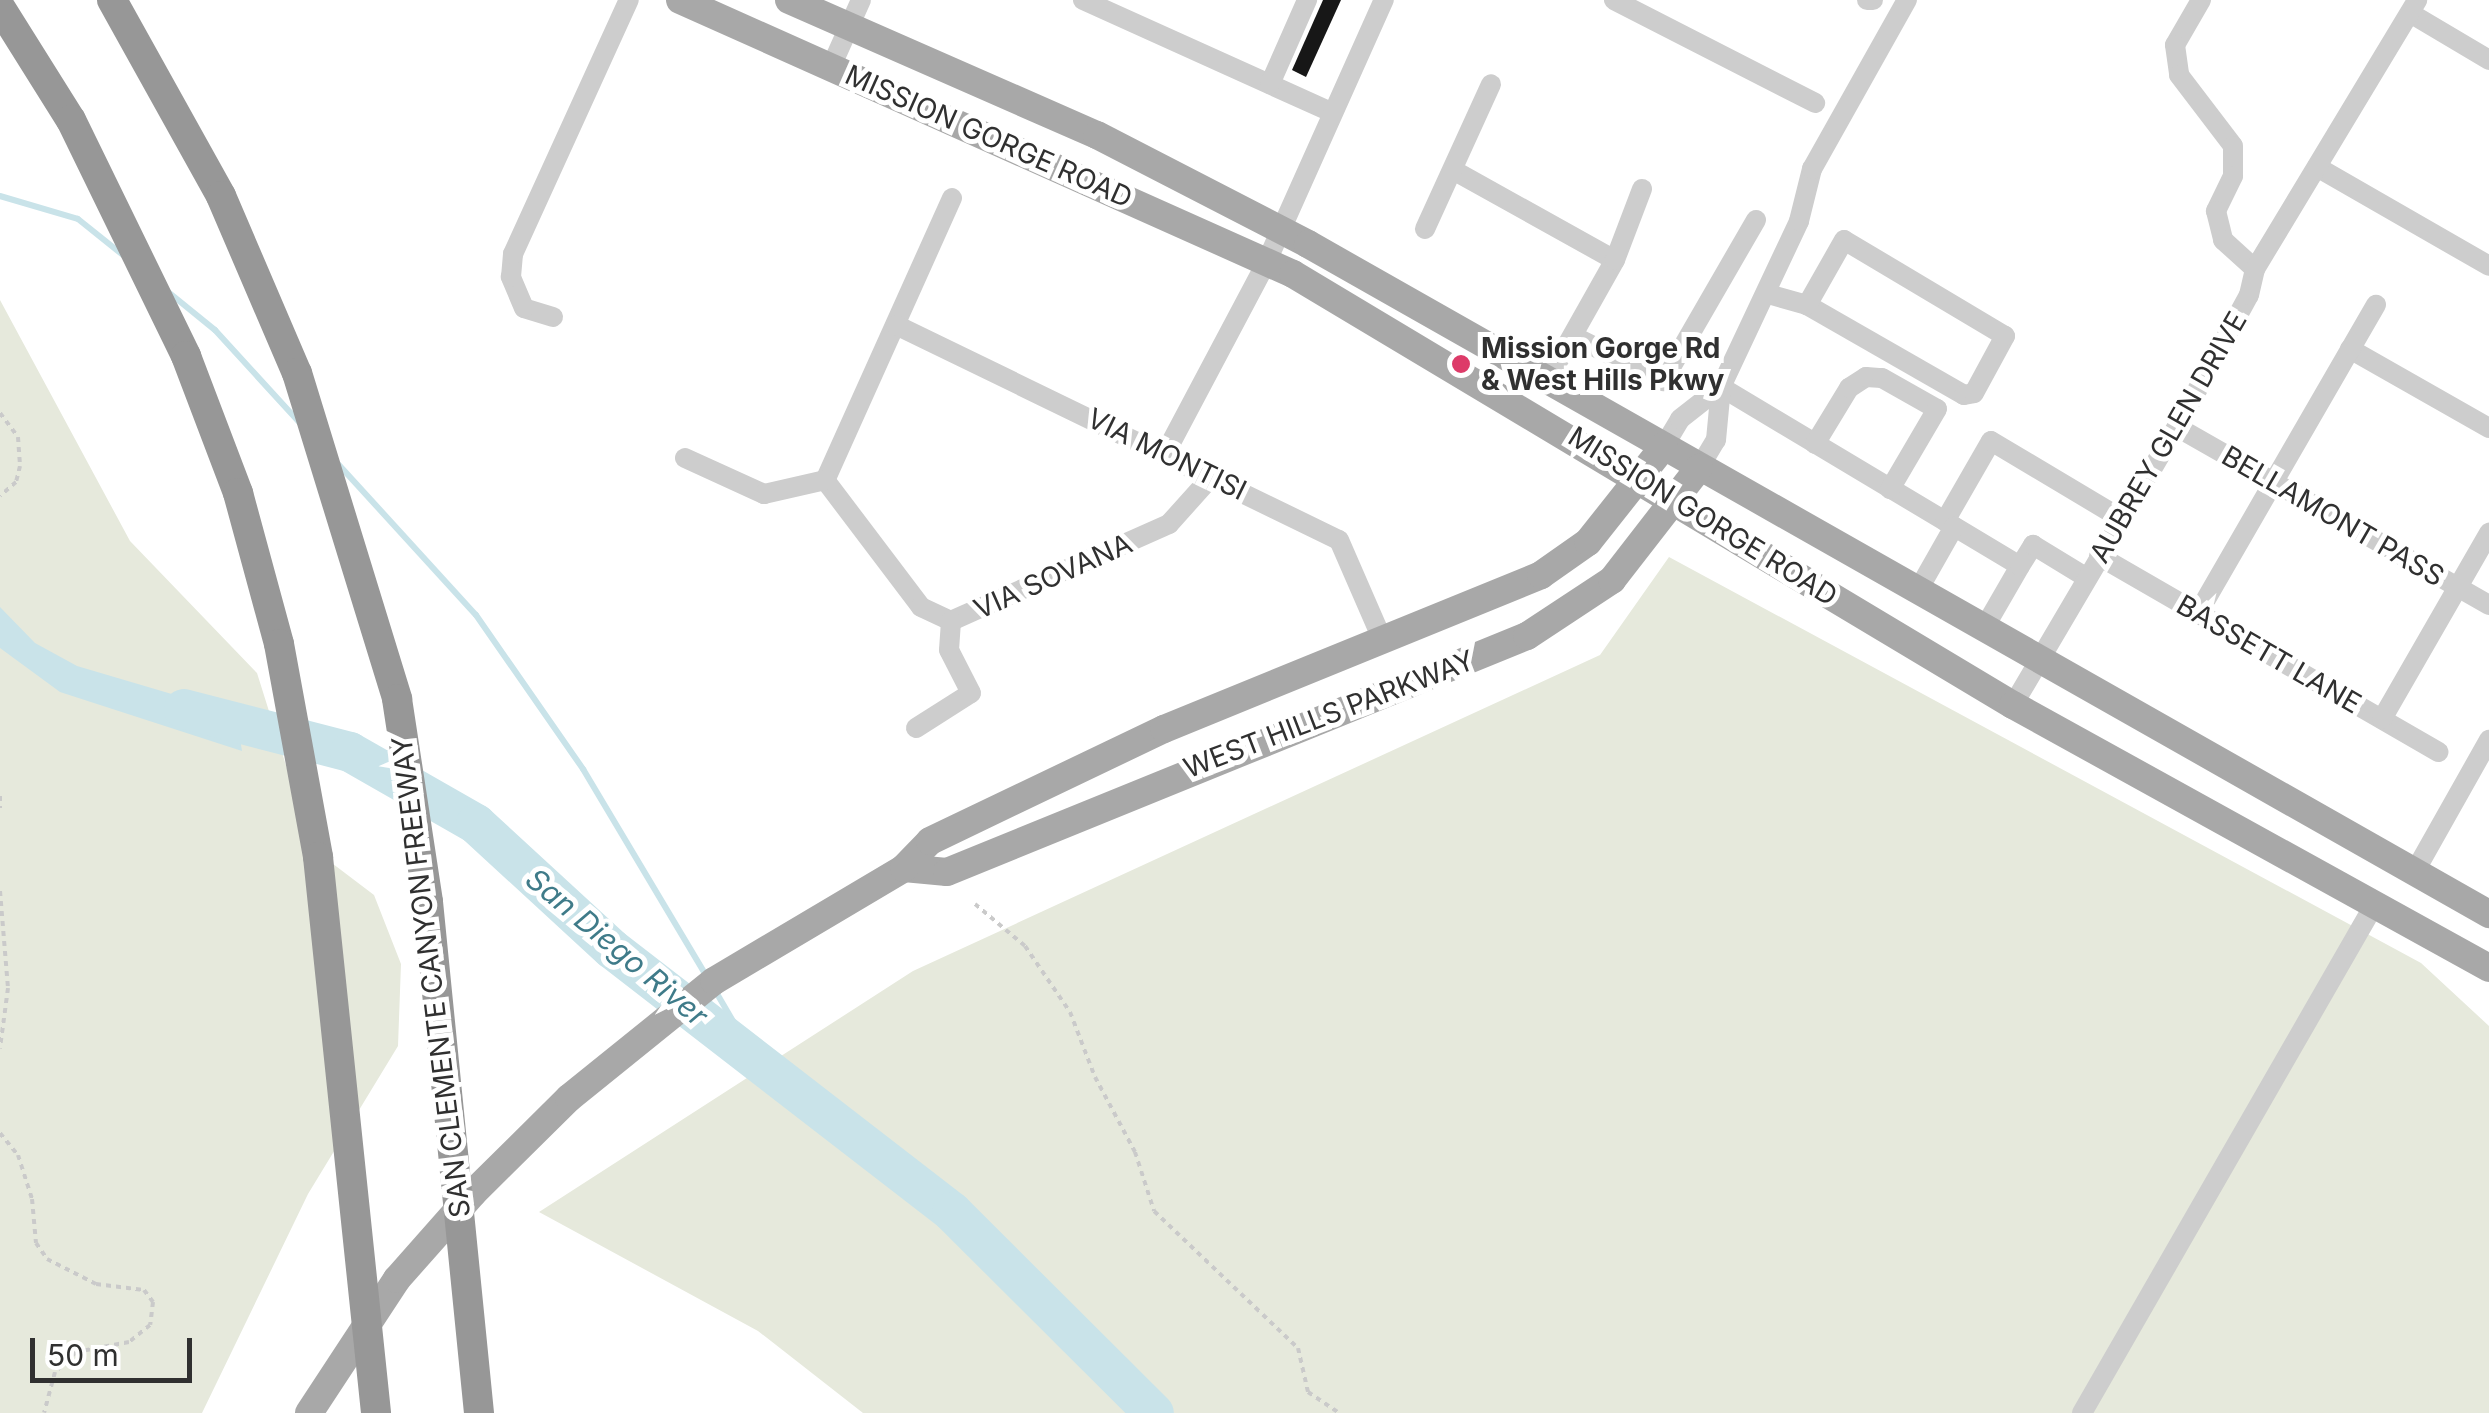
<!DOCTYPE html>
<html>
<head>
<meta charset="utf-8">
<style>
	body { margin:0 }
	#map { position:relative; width:2489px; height:1413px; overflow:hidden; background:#fff; font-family:Inter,sans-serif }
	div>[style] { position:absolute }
	.green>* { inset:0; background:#e6e9dc }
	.water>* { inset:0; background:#c9e3e9 }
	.stream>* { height:6px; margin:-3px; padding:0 3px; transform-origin:3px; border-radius:3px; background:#c9e3e9 }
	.river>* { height:40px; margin:-20px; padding:0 20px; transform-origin:20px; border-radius:20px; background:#c9e3e9 }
	.building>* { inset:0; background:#171717 }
	.path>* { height:4px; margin-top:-2px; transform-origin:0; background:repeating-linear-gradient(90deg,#cacaca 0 5px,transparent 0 10px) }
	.minor>* { height:20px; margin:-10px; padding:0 10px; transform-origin:10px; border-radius:10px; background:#cdcdcd }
	.major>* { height:28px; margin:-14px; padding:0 14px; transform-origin:14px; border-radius:14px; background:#a8a8a8 }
	.highway-bridge>* { height:30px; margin:-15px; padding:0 15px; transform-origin:15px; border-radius:15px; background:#979797 }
	.dots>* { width:28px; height:28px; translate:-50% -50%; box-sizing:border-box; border:5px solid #fff; border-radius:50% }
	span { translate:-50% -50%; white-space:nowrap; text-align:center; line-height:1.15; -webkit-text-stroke:10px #fff; paint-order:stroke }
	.street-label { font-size:28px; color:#303030 }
	.poi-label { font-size:28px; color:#303030; font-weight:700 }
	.left { translate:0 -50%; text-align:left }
	.water-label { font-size:30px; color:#3f7b89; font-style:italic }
	.scale { position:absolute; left:30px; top:1338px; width:162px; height:45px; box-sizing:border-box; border:5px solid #303030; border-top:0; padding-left:12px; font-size:30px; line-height:35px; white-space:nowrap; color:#303030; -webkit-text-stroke:8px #fff; paint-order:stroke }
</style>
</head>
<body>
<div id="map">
	<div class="green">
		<i style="clip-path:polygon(0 300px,130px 541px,257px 673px,312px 848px,374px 895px,401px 964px,398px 1046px,308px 1194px,202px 1413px,0 1413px)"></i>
		<i style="clip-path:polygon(1669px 557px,2421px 963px,2489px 1026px,2489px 1413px,863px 1413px,758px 1331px,539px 1212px,913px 971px,1600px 655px)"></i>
	</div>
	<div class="water">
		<i style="clip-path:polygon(0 607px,35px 643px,77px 666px,236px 713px,242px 751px,60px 692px,0 648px)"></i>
	</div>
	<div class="stream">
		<i style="left:0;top:196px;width:81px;rotate:16.4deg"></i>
		<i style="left:78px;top:219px;width:58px;rotate:38.7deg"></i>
		<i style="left:167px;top:291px;width:62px;rotate:39.1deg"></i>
		<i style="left:215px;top:330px;width:126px;rotate:47.6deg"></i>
		<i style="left:339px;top:465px;width:203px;rotate:47.6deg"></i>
		<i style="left:476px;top:615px;width:188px;rotate:55.2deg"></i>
		<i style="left:583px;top:769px;width:242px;rotate:59.2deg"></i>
		<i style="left:716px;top:992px;width:69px;rotate:59.7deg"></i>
	</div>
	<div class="river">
		<i style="left:184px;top:709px;width:171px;rotate:14.5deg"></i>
		<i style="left:350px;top:752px;width:145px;rotate:29.7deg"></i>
		<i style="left:476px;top:824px;width:185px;rotate:42.6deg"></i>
		<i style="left:612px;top:949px;width:430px;rotate:37.7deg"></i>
		<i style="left:952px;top:1212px;width:285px;rotate:44.9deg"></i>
	</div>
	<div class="building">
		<i style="clip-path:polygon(1323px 0,1341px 0,1306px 77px,1292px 70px)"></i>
	</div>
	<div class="path">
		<i style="left:0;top:413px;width:30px;rotate:53deg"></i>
		<i style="left:18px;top:437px;width:29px;rotate:86deg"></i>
		<i style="left:20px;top:466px;width:16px;rotate:104deg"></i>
		<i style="left:16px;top:482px;width:21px;rotate:139deg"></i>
		<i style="left:0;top:796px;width:12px;rotate:90deg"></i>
		<i style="left:0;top:891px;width:97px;rotate:85.3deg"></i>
		<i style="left:8px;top:988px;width:61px;rotate:97.6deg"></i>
		<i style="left:975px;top:904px;width:65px;rotate:40deg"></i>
		<i style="left:1025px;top:946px;width:80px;rotate:55.7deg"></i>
		<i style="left:1070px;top:1012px;width:70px;rotate:69deg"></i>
		<i style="left:1095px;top:1077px;width:85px;rotate:61.9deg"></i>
		<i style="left:1135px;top:1152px;width:62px;rotate:72.1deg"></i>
		<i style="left:1154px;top:1211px;width:199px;rotate:43.6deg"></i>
		<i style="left:1298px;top:1348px;width:45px;rotate:77.2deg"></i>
		<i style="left:1308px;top:1392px;width:37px;rotate:34deg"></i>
		<i style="left:0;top:1133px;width:28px;rotate:51deg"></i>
		<i style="left:18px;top:1155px;width:46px;rotate:72.3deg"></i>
		<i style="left:32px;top:1199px;width:44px;rotate:84.8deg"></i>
		<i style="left:36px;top:1243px;width:19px;rotate:55deg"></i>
		<i style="left:47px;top:1259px;width:55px;rotate:27deg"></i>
		<i style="left:96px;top:1284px;width:48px;rotate:7.1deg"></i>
		<i style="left:144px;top:1290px;width:15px;rotate:53deg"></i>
		<i style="left:153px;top:1302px;width:23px;rotate:97deg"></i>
		<i style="left:150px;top:1325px;width:27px;rotate:141deg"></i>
		<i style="left:129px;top:1342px;width:54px;rotate:169.3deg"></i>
		<i style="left:76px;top:1352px;width:29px;rotate:136deg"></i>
		<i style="left:55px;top:1372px;width:42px;rotate:105deg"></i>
	</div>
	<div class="minor">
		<i style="left:1083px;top:0;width:274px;rotate:24.3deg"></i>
		<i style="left:1614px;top:0;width:226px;rotate:27.1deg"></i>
		<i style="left:1867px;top:0;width:6px"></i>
		<i style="left:2201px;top:0;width:52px;rotate:120deg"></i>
		<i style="left:2175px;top:45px;width:30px;rotate:82deg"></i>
		<i style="left:2179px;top:75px;width:89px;rotate:52.7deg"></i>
		<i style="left:2233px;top:146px;width:30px;rotate:90deg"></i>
		<i style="left:2233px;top:176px;width:39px;rotate:116deg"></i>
		<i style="left:2216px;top:211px;width:30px;rotate:76deg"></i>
		<i style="left:2223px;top:240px;width:43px;rotate:42.2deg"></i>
		<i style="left:2410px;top:13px;width:92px;rotate:30.7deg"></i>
		<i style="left:831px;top:67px;width:73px;rotate:-65.9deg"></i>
		<i style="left:1270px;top:84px;width:92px;rotate:-66.2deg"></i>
		<i style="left:2317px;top:167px;width:198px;rotate:29.9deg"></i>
		<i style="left:1453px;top:170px;width:185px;rotate:29.1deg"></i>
		<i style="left:952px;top:198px;width:309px;rotate:114.2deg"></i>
		<i style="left:825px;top:480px;width:159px;rotate:52.9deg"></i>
		<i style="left:921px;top:607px;width:33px;rotate:25deg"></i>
		<i style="left:951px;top:621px;width:239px;rotate:-24deg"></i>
		<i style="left:1169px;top:524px;width:66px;rotate:-48.1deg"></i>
		<i style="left:1425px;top:229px;width:159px;rotate:-65.5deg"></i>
		<i style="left:1768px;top:294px;width:41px;rotate:15.8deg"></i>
		<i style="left:1807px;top:305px;width:181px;rotate:29.8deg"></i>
		<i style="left:1964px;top:395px;width:10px;rotate:-11deg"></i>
		<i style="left:1974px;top:393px;width:65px;rotate:-61.5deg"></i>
		<i style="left:2005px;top:336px;width:187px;rotate:-149.2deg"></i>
		<i style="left:1844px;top:240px;width:75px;rotate:119.6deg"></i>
		<i style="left:553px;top:317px;width:30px;rotate:-163deg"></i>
		<i style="left:524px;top:308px;width:34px;rotate:-113deg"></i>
		<i style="left:511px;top:277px;width:23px;rotate:-85deg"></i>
		<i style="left:513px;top:254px;width:279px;rotate:-65.5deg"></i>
		<i style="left:896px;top:325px;width:492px;rotate:25.9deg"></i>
		<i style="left:1339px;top:540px;width:108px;rotate:66.5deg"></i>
		<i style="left:1573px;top:336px;width:101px;rotate:26.6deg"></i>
		<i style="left:1663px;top:381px;width:186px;rotate:-60deg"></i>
		<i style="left:2350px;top:349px;width:160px;rotate:29.6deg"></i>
		<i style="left:1549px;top:377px;width:134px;rotate:-60.6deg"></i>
		<i style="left:1615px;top:260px;width:76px;rotate:-69.2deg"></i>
		<i style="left:1721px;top:387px;width:348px;rotate:30.9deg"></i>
		<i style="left:2020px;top:566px;width:74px;rotate:120deg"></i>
		<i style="left:2177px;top:427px;width:359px;rotate:29.7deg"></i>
		<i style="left:1815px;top:444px;width:66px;rotate:-58.7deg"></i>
		<i style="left:1849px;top:388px;width:20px;rotate:-33deg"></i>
		<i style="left:1866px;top:377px;width:16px;rotate:4deg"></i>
		<i style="left:1882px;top:378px;width:63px;rotate:29.4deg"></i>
		<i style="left:1937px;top:409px;width:93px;rotate:120.4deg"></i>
		<i style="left:1664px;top:446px;width:31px;rotate:-59deg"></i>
		<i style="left:1680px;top:419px;width:52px;rotate:-38deg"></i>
		<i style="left:1166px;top:452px;width:216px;rotate:-62.1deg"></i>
		<i style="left:1267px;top:261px;width:286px;rotate:-65.9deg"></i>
		<i style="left:685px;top:458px;width:87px;rotate:24.5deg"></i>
		<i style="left:764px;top:494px;width:63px;rotate:-12.9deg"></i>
		<i style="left:1699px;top:468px;width:33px;rotate:-59deg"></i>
		<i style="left:1716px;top:440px;width:53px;rotate:-84.6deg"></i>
		<i style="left:1721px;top:387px;width:183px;rotate:-64.8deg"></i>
		<i style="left:1799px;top:221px;width:54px;rotate:-76deg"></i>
		<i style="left:1812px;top:169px;width:194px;rotate:-60.7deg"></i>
		<i style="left:1945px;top:521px;width:92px;rotate:-60.1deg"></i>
		<i style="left:1991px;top:441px;width:150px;rotate:30.8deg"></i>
		<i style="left:2099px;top:556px;width:392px;rotate:30deg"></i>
		<i style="left:2020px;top:566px;width:25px;rotate:-58deg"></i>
		<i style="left:2033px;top:545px;width:63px;rotate:31.4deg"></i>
		<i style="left:1917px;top:592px;width:75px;rotate:-60.4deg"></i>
		<i style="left:2198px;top:613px;width:356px;rotate:-60deg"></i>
		<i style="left:2013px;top:705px;width:323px;rotate:-59.5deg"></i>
		<i style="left:2177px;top:427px;width:150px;rotate:-61.4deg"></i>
		<i style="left:2249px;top:295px;width:27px;rotate:-77deg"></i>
		<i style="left:2255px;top:269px;width:314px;rotate:-58.9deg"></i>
		<i style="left:2382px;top:719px;width:215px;rotate:-60.1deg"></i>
		<i style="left:916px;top:728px;width:65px;rotate:-32.5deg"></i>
		<i style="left:971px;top:693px;width:48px;rotate:-117.1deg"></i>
		<i style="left:949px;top:650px;width:29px;rotate:-86deg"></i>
		<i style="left:2414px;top:873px;width:153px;rotate:-60.6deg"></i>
		<i style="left:2082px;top:1413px;width:584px;rotate:-60.1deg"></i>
	</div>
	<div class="major">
		<i style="left:680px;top:0;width:671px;rotate:24.08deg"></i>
		<i style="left:1293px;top:274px;width:839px;rotate:30.91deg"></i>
		<i style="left:2013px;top:705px;width:544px;rotate:28.92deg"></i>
		<i style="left:789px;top:0;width:336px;rotate:23.7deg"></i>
		<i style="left:1097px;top:135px;width:237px;rotate:27.3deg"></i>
		<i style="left:1308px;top:244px;width:1358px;rotate:29.57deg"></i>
		<i style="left:904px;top:868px;width:43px;rotate:5.3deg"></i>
		<i style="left:947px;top:872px;width:626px;rotate:-22.14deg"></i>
		<i style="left:1527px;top:636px;width:102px;rotate:-33.4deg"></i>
		<i style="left:1612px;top:580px;width:142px;rotate:-52.2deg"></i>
		<i style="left:309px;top:1413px;width:160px;rotate:-56.7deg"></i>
		<i style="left:397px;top:1279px;width:115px;rotate:-48.5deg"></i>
		<i style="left:473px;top:1193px;width:135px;rotate:-44.7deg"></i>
		<i style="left:569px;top:1098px;width:186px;rotate:-38.9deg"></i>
		<i style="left:714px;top:981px;width:221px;rotate:-30.7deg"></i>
		<i style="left:904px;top:868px;width:37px;rotate:-46deg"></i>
		<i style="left:930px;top:841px;width:259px;rotate:-25.6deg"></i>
		<i style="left:1164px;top:729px;width:407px;rotate:-22.2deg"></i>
		<i style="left:1541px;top:575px;width:57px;rotate:-35.1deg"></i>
		<i style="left:1588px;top:542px;width:122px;rotate:-51.6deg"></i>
	</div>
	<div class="highway-bridge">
		<i style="left:112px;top:0;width:224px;rotate:60.9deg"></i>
		<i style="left:221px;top:196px;width:193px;rotate:66.8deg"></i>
		<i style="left:297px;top:373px;width:341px;rotate:72.9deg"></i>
		<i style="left:397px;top:699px;width:205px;rotate:81.3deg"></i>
		<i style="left:428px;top:902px;width:514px;rotate:84.3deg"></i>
		<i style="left:0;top:7px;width:133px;rotate:57.9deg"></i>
		<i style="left:71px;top:120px;width:263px;rotate:64deg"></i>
		<i style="left:186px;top:356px;width:147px;rotate:69.2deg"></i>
		<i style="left:238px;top:493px;width:156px;rotate:74.8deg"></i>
		<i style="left:279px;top:644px;width:217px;rotate:79.6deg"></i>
		<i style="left:318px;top:857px;width:559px;rotate:84.04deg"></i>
	</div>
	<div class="dots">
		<i style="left:1461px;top:364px;background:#dd3b69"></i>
	</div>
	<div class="street-label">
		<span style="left:989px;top:136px;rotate:24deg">MISSION GORGE ROAD</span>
		<span style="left:2168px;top:437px;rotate:-60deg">AUBREY GLEN DRIVE</span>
		<span style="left:1167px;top:454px;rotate:26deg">VIA MONTISI</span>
		<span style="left:1703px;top:516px;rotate:32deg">MISSION GORGE ROAD</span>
		<span style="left:2333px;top:516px;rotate:30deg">BELLAMONT PASS</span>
		<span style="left:1053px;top:576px;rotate:-24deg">VIA SOVANA</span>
		<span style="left:2269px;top:654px;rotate:30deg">BASSETT LANE</span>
		<span style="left:1329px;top:714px;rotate:-21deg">WEST HILLS PARKWAY</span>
		<span style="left:431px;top:977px;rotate:-97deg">SAN CLEMENTE CANYON FREEWAY</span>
	</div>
	<div class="poi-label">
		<span class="left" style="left:1481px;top:364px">Mission Gorge Rd<br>&amp; West Hills Pkwy</span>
	</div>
	<div class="water-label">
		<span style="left:617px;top:947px;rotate:40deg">San Diego River</span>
	</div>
	<div class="scale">50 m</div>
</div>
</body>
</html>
